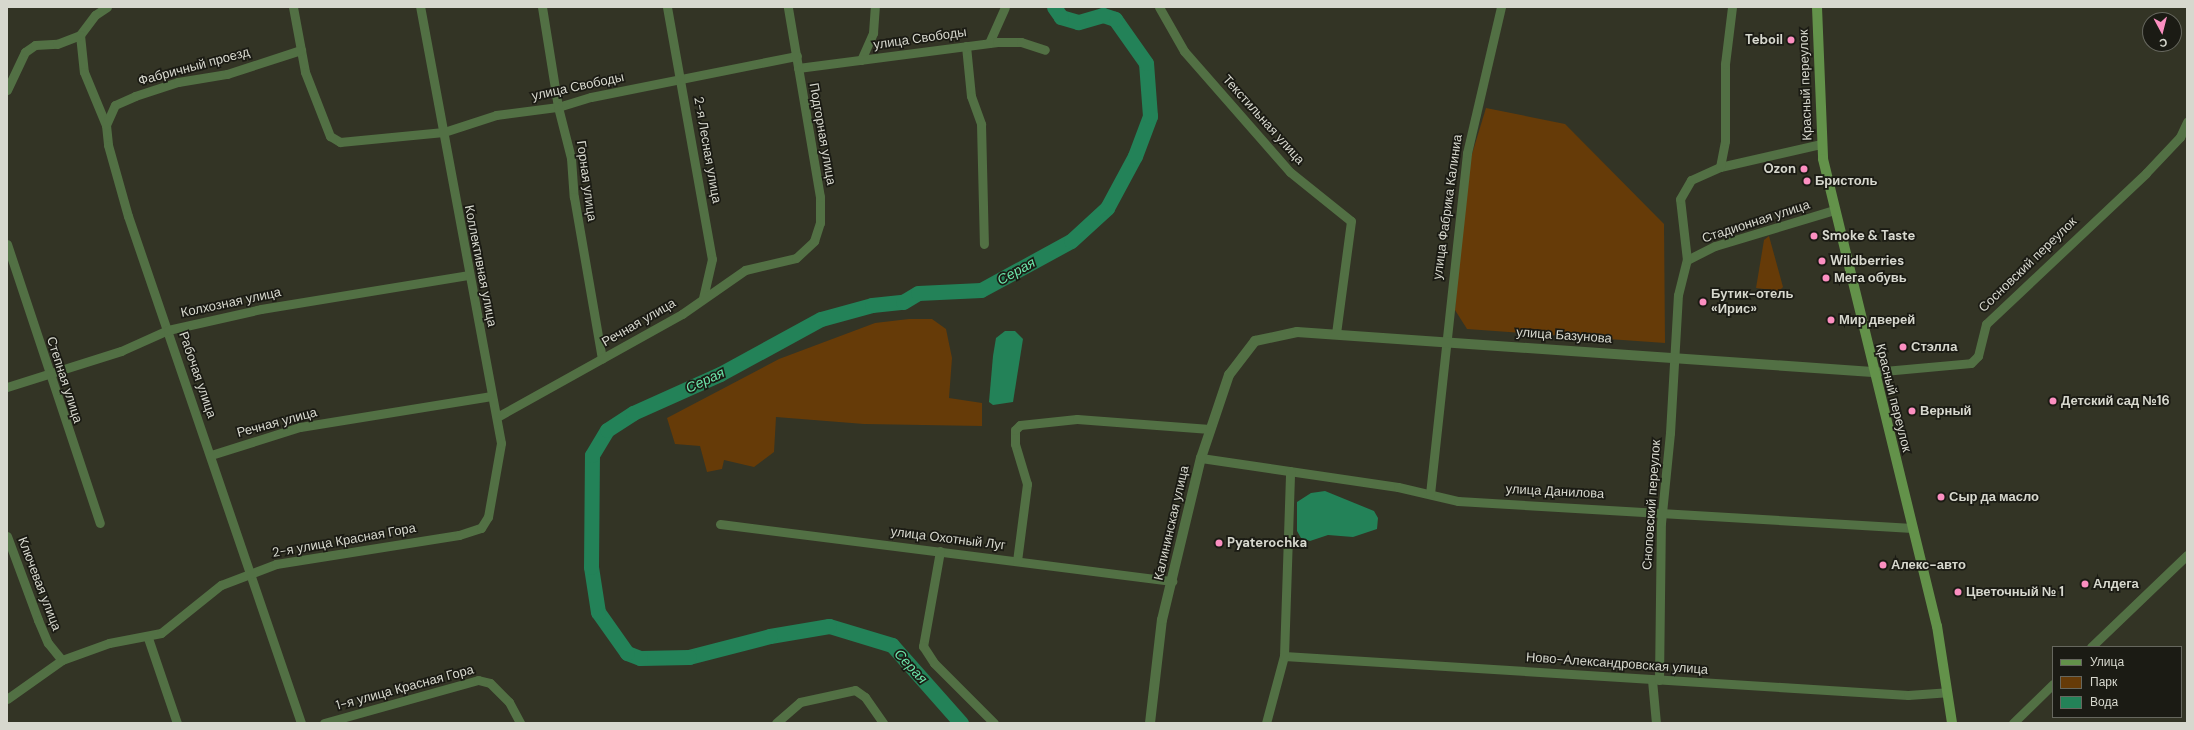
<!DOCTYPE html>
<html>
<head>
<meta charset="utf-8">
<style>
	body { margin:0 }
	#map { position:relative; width:2194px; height:730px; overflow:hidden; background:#333425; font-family:"DM Sans",sans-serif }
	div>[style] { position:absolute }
	.green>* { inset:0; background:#663b08 }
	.water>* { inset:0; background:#238258 }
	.river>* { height:15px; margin:-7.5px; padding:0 7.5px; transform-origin:7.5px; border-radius:7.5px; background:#238258 }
	.minor>* { height:9px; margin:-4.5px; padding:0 4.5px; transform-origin:4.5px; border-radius:4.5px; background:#527044 }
	.tertiary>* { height:10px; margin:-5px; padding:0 5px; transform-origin:5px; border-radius:5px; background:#527044 }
	.secondary>* { height:10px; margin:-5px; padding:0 5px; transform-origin:5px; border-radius:5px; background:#63924a }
	.dots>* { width:11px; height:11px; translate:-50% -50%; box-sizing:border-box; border:2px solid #1b1b14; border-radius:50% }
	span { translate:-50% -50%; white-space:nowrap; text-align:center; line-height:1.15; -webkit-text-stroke:3.5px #1b1b14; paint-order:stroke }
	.street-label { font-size:13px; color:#d7d8ce }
	.poi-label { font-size:13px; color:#d7d8ce; font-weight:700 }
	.right { translate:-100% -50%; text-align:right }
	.left { translate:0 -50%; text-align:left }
	.water-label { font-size:14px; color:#6ce5aa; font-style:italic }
	.frame { position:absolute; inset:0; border:8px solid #d7d8ce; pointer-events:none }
	.legend { position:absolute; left:2052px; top:646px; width:130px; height:72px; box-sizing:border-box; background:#1b1b14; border:1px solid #66675e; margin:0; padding:5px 7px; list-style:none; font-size:12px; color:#d7d8ce }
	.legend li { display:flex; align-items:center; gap:8px; height:20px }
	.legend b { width:20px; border:1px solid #66675e }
	.north { position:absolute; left:2142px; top:12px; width:40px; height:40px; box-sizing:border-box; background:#1b1b14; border:1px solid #66675e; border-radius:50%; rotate:173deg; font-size:11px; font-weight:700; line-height:16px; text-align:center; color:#d7d8ce }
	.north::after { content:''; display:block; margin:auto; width:14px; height:18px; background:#fc8fc1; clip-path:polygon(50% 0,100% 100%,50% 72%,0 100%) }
</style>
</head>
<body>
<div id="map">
	<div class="green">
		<i style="clip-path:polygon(1486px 108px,1565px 124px,1664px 224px,1665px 343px,1467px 329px,1455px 310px,1461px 224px,1468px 167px)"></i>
		<i style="clip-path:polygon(1769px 236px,1783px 287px,1779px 291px,1756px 288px,1764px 240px)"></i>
		<i style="clip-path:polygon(909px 319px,932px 319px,946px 329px,952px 358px,949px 398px,982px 403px,982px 426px,864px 424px,776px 417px,774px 452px,754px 467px,724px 460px,722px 469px,707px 472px,700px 446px,675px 444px,667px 418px,779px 359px,875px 323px)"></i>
	</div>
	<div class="water">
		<i style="clip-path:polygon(1005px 331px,1015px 331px,1023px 339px,1013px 402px,993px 405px,989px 402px,993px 356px,996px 338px)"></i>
		<i style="clip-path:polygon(1325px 491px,1374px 511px,1378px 518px,1377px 529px,1353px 537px,1328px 535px,1310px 541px,1301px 538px,1297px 531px,1297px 502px,1311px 493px)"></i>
	</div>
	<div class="river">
		<i style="left:961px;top:723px;width:104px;rotate:-131.5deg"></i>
		<i style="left:892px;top:645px;width:66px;rotate:-163.2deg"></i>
		<i style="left:829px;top:626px;width:60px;rotate:170.4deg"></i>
		<i style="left:770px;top:636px;width:84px;rotate:165.5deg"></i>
		<i style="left:689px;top:657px;width:49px;rotate:178.8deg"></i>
		<i style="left:640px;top:658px;width:14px;rotate:-159deg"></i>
		<i style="left:627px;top:653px;width:50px;rotate:-125.3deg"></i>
		<i style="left:598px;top:612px;width:46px;rotate:-98.8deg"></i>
		<i style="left:591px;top:567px;width:112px;rotate:-89.5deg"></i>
		<i style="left:592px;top:455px;width:29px;rotate:-59deg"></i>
		<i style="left:607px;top:430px;width:31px;rotate:-33deg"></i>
		<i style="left:633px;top:413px;width:95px;rotate:-24.1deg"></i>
		<i style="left:720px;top:374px;width:115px;rotate:-28.6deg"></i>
		<i style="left:821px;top:319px;width:53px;rotate:-15.4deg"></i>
		<i style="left:872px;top:305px;width:31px;rotate:-6deg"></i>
		<i style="left:903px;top:302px;width:17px;rotate:-31deg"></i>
		<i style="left:918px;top:293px;width:63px;rotate:-2.7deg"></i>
		<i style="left:981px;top:290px;width:102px;rotate:-28.6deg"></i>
		<i style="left:1071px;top:241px;width:49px;rotate:-42.5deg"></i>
		<i style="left:1107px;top:208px;width:59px;rotate:-61.7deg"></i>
		<i style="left:1135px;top:156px;width:43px;rotate:-69.4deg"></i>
		<i style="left:1150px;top:116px;width:53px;rotate:-94.3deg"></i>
		<i style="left:1146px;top:63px;width:54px;rotate:-125.2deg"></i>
		<i style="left:1115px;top:19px;width:13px;rotate:-162deg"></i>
		<i style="left:1103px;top:15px;width:26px;rotate:164deg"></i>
		<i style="left:1078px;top:22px;width:18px;rotate:-164deg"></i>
		<i style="left:1061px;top:17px;width:12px;rotate:-125deg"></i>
	</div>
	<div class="minor">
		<i style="left:107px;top:7px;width:14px;rotate:146deg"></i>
		<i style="left:95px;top:15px;width:25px;rotate:127deg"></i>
		<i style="left:80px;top:35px;width:37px;rotate:84deg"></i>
		<i style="left:84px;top:72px;width:57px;rotate:67.5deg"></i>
		<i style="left:106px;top:125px;width:20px;rotate:84deg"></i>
		<i style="left:108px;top:145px;width:74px;rotate:74.3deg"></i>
		<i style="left:128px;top:216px;width:536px;rotate:71.16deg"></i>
		<i style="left:293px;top:7px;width:66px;rotate:79.5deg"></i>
		<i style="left:305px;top:72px;width:69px;rotate:68.7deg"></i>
		<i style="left:330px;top:136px;width:12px;rotate:31deg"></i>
		<i style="left:340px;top:142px;width:104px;rotate:-5.5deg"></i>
		<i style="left:444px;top:132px;width:55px;rotate:-18.1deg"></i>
		<i style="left:496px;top:115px;width:63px;rotate:-7.4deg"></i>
		<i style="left:558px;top:107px;width:34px;rotate:-17deg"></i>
		<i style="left:591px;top:97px;width:210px;rotate:-11.3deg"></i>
		<i style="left:542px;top:7px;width:101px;rotate:80.9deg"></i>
		<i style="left:558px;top:107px;width:53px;rotate:75.7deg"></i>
		<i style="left:571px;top:158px;width:39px;rotate:86deg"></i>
		<i style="left:574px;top:197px;width:164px;rotate:80.2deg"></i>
		<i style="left:667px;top:7px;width:256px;rotate:79.9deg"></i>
		<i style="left:712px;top:259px;width:40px;rotate:103deg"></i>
		<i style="left:1159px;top:7px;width:51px;rotate:60.4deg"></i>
		<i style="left:1184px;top:51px;width:161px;rotate:48.8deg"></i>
		<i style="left:1290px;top:172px;width:78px;rotate:38.8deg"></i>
		<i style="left:1351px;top:221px;width:114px;rotate:97.6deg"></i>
		<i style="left:989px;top:43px;width:39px;rotate:-66deg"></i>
		<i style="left:966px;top:46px;width:50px;rotate:84.3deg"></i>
		<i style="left:971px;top:96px;width:30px;rotate:70deg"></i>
		<i style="left:981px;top:124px;width:120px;rotate:88.6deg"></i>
		<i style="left:861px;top:60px;width:30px;rotate:-66deg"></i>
		<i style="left:873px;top:33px;width:26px;rotate:-86deg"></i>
		<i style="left:798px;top:68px;width:201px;rotate:-7.4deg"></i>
		<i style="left:997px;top:42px;width:24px"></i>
		<i style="left:1021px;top:42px;width:25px;rotate:18deg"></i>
		<i style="left:7px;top:90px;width:42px;rotate:-64.7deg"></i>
		<i style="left:25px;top:52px;width:12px;rotate:-35deg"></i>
		<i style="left:35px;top:45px;width:22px;rotate:-3deg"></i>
		<i style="left:57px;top:44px;width:25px;rotate:-21deg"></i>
		<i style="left:106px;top:125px;width:22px;rotate:-66deg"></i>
		<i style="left:115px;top:105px;width:22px;rotate:-24deg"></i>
		<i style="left:135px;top:96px;width:45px;rotate:-18deg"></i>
		<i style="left:178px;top:82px;width:50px;rotate:-9.3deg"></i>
		<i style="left:227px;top:74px;width:78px;rotate:-18deg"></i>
		<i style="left:1720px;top:167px;width:104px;rotate:-12.8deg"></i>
		<i style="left:7px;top:244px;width:294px;rotate:71.6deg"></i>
		<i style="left:1687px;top:260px;width:31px;rotate:-27deg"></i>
		<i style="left:1715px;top:246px;width:124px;rotate:-16.8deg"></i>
		<i style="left:1873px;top:372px;width:98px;rotate:-5.2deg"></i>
		<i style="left:1971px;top:363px;width:10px;rotate:-45deg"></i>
		<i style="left:1978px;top:356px;width:33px;rotate:-76deg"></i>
		<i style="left:1986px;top:324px;width:220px;rotate:-43.3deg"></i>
		<i style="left:2146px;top:173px;width:50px;rotate:-46.6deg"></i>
		<i style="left:2180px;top:137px;width:17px;rotate:-65deg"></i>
		<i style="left:7px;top:387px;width:120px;rotate:-17.5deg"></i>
		<i style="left:121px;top:351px;width:51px;rotate:-24.1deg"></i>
		<i style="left:168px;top:330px;width:95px;rotate:-12.7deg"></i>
		<i style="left:261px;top:309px;width:211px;rotate:-9.3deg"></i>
		<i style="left:497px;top:417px;width:212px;rotate:-29.1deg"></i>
		<i style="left:682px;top:314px;width:77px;rotate:-34.9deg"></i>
		<i style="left:745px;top:270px;width:52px;rotate:-13.2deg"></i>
		<i style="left:796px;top:258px;width:25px;rotate:-43deg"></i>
		<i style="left:814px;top:241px;width:19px;rotate:-72deg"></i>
		<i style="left:820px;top:223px;width:26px;rotate:-90deg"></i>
		<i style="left:820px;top:197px;width:193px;rotate:-99.6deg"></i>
		<i style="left:211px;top:455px;width:93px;rotate:-17.5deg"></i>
		<i style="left:300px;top:427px;width:194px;rotate:-9.2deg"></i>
		<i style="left:1201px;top:458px;width:199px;rotate:8.4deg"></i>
		<i style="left:1398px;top:487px;width:62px;rotate:13.1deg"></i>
		<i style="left:1458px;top:501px;width:455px;rotate:3.4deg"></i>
		<i style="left:1430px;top:494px;width:343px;rotate:-83.8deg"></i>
		<i style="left:1467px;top:153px;width:150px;rotate:-76.9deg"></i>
		<i style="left:720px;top:524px;width:456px;rotate:7.2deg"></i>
		<i style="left:7px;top:536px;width:90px;rotate:69.7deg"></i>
		<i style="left:38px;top:620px;width:25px;rotate:67deg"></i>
		<i style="left:48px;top:643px;width:22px;rotate:51deg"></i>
		<i style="left:940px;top:551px;width:97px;rotate:100.1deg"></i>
		<i style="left:923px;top:646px;width:20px;rotate:57deg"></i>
		<i style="left:934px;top:663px;width:85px;rotate:45deg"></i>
		<i style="left:1017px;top:561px;width:78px;rotate:-82.6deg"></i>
		<i style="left:1027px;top:484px;width:42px;rotate:-106.7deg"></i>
		<i style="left:1015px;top:444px;width:14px;rotate:-90deg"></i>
		<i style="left:1015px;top:430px;width:7px;rotate:-45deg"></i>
		<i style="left:1020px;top:425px;width:57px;rotate:-6deg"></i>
		<i style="left:1077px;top:419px;width:133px;rotate:4.3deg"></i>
		<i style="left:148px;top:638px;width:90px;rotate:71.2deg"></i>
		<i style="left:2091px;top:647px;width:133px;rotate:-43.8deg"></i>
		<i style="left:1284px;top:656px;width:625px;rotate:3.58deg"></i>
		<i style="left:1908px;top:695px;width:39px;rotate:-4deg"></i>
		<i style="left:1652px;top:680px;width:43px;rotate:84.7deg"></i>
		<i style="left:1659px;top:680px;width:157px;rotate:-89.3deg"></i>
		<i style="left:1661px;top:523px;width:90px;rotate:-84.3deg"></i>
		<i style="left:1670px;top:433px;width:138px;rotate:-86.7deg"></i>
		<i style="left:1678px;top:295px;width:36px;rotate:-76deg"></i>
		<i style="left:1687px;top:260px;width:61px;rotate:-96.5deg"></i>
		<i style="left:1680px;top:199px;width:22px;rotate:-60deg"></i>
		<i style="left:1691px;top:180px;width:32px;rotate:-24deg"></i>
		<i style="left:1720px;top:167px;width:26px;rotate:-79deg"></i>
		<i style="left:1725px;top:141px;width:77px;rotate:-90deg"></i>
		<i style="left:1725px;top:64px;width:57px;rotate:-83deg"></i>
		<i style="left:7px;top:699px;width:67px;rotate:-35.3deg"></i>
		<i style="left:62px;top:660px;width:50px;rotate:-19.9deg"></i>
		<i style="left:109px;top:643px;width:53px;rotate:-10.9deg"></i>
		<i style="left:161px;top:633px;width:77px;rotate:-38.7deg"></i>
		<i style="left:221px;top:585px;width:59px;rotate:-20.9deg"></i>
		<i style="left:276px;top:564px;width:185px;rotate:-9deg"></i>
		<i style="left:459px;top:535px;width:23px;rotate:-18deg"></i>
		<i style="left:481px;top:528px;width:13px;rotate:-58deg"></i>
		<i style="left:488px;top:517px;width:75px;rotate:-80deg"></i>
		<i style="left:501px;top:443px;width:443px;rotate:-100.5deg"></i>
		<i style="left:324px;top:723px;width:160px;rotate:-15.6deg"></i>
		<i style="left:478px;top:680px;width:12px;rotate:14deg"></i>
		<i style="left:490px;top:683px;width:27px;rotate:45deg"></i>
		<i style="left:509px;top:702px;width:24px;rotate:62deg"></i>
		<i style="left:776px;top:723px;width:32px;rotate:-41deg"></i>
		<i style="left:800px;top:702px;width:56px;rotate:-12.3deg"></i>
		<i style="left:855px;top:690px;width:12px;rotate:35deg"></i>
		<i style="left:865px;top:697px;width:32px;rotate:55deg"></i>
		<i style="left:1266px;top:723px;width:69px;rotate:-75deg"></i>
		<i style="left:1284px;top:656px;width:185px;rotate:-88.1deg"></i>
		<i style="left:2013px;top:723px;width:56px;rotate:-44.3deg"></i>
	</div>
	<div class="tertiary">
		<i style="left:1150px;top:723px;width:104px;rotate:-83.4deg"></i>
		<i style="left:1162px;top:620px;width:167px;rotate:-76.5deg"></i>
		<i style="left:1201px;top:458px;width:88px;rotate:-71.4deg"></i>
		<i style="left:1229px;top:375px;width:43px;rotate:-52.6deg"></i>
		<i style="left:1255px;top:341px;width:43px;rotate:-12.1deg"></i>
		<i style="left:1297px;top:332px;width:577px;rotate:3.97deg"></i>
	</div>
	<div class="secondary">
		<i style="left:1817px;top:7px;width:152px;rotate:87.7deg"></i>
		<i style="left:1823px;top:159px;width:481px;rotate:76.3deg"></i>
		<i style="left:1937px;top:626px;width:98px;rotate:81.2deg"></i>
	</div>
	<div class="dots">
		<i style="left:1791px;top:40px;background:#fc8fc1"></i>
		<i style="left:1804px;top:169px;background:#fc8fc1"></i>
		<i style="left:1807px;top:181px;background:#fc8fc1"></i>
		<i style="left:1814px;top:236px;background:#fc8fc1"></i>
		<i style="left:1822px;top:261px;background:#fc8fc1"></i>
		<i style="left:1826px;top:278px;background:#fc8fc1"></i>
		<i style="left:1703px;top:302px;background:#fc8fc1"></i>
		<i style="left:1831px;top:320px;background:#fc8fc1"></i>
		<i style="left:1903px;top:347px;background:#fc8fc1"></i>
		<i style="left:2053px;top:401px;background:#fc8fc1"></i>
		<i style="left:1912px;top:411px;background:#fc8fc1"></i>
		<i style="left:1941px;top:497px;background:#fc8fc1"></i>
		<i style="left:1219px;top:543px;background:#fc8fc1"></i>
		<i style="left:1883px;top:565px;background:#fc8fc1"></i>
		<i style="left:2085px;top:584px;background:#fc8fc1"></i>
		<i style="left:1958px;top:592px;background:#fc8fc1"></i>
	</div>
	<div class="street-label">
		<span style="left:920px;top:39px;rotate:-8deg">улица Свободы</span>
		<span style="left:194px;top:67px;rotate:-15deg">Фабричный проезд</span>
		<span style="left:1806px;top:85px;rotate:-92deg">Красный переулок</span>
		<span style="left:578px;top:87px;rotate:-12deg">улица Свободы</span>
		<span style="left:1263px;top:120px;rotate:48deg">Текстильная улица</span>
		<span style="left:822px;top:134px;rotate:80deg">Подгорная улица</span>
		<span style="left:707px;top:150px;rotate:80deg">2-я Лесная улица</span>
		<span style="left:586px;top:181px;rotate:82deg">Горная улица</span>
		<span style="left:1448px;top:207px;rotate:-82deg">улица Фабрика Калиниа</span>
		<span style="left:1756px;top:222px;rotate:-18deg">Стадионная улица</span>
		<span style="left:2028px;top:265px;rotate:-44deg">Сосновский переулок</span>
		<span style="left:480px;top:266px;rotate:79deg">Коллективная улица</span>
		<span style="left:231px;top:303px;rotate:-12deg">Колхозная улица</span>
		<span style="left:639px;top:323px;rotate:-30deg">Речная улица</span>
		<span style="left:1564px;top:336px;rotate:4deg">улица Базунова</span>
		<span style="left:197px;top:375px;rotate:71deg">Рабочая улица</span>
		<span style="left:64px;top:380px;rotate:72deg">Степная улица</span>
		<span style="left:1893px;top:398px;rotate:76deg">Красный переулок</span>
		<span style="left:277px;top:423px;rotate:-15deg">Речная улица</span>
		<span style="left:1555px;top:492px;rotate:3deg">улица Данилова</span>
		<span style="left:1652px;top:505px;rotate:-86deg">Сноповский переулок</span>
		<span style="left:1172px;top:523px;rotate:-77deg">Калининская улица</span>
		<span style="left:948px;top:539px;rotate:7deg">улица Охотный Луг</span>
		<span style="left:344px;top:541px;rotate:-10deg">2-я улица Красная Гора</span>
		<span style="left:39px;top:584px;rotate:69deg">Ключевая улица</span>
		<span style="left:1617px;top:664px;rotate:4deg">Ново-Александровская улица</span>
		<span style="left:405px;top:688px;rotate:-15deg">1-я улица Красная Гора</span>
	</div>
	<div class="poi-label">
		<span class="right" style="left:1783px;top:40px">Teboil</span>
		<span class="right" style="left:1796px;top:169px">Ozon</span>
		<span class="left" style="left:1815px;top:181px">Бристоль</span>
		<span class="left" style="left:1822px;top:236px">Smoke &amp; Taste</span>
		<span class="left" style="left:1830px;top:261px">Wildberries</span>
		<span class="left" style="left:1834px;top:278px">Мега обувь</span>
		<span class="left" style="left:1711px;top:302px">Бутик-отель<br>«Ирис»</span>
		<span class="left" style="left:1839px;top:320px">Мир дверей</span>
		<span class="left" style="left:1911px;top:347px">Стэлла</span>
		<span class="left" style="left:2061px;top:401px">Детский сад №16</span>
		<span class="left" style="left:1920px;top:411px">Верный</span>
		<span class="left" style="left:1949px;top:497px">Сыр да масло</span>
		<span class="left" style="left:1227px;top:543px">Pyaterochka</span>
		<span class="left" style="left:1891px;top:565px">Алекс-авто</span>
		<span class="left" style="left:2093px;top:584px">Алдега</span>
		<span class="left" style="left:1966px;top:592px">Цветочный № 1</span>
	</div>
	<div class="water-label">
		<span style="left:1016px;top:271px;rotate:-29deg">Серая</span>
		<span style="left:705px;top:380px;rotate:-25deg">Серая</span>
		<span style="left:911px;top:666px;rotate:47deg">Серая</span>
	</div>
	<div class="frame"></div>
	<ul class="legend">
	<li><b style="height:5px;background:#63924a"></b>Улица</li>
	<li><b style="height:11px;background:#663b08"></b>Парк</li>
	<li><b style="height:11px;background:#238258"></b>Вода</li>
	</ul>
	<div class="north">С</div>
</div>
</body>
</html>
